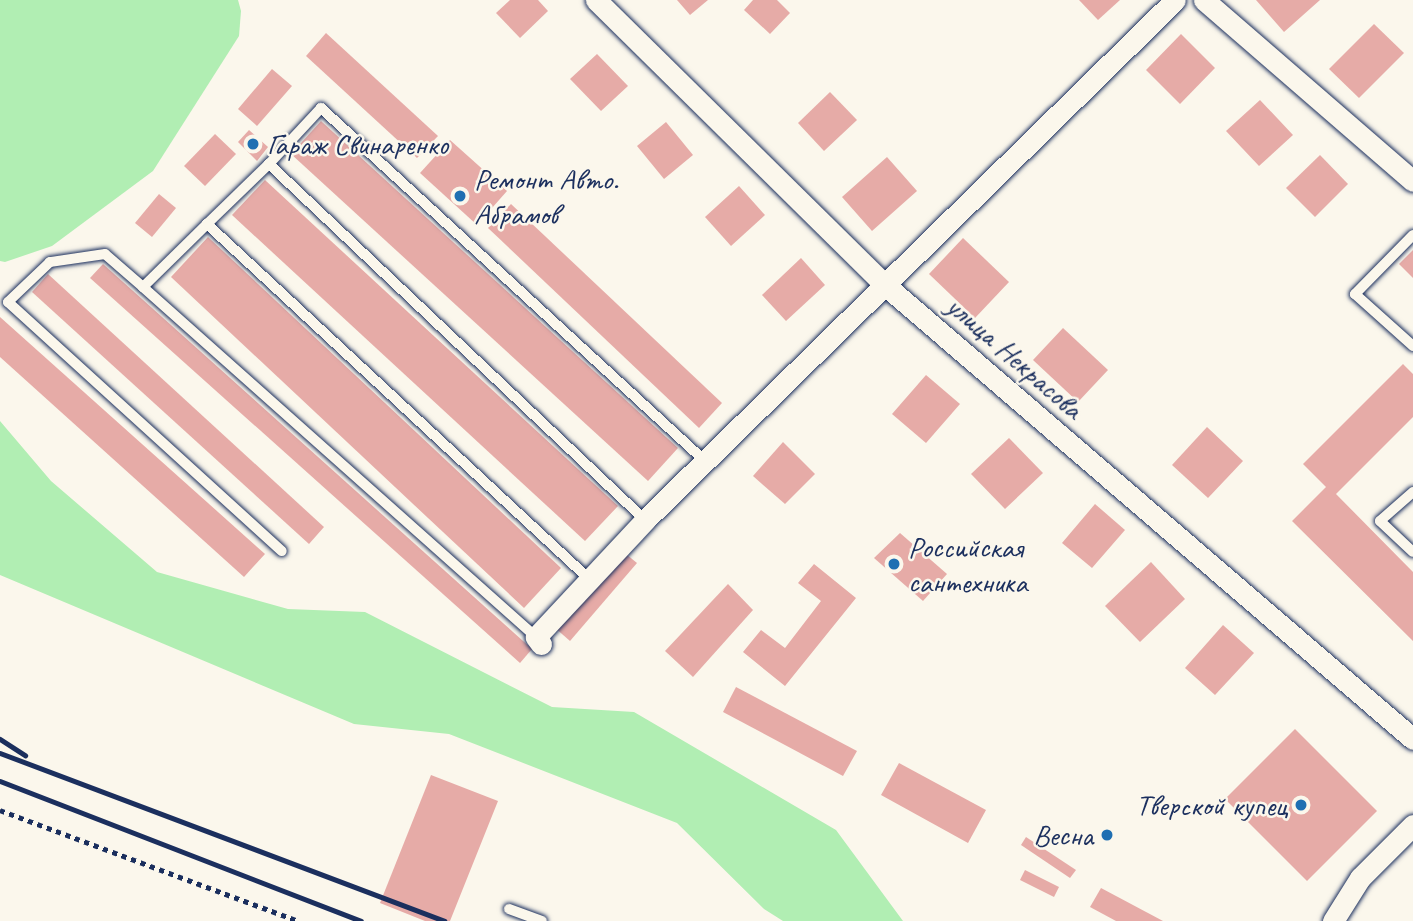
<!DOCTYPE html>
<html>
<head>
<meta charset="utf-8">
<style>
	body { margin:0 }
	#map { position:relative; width:1413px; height:921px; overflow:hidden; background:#fbf7ec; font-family:Caveat,sans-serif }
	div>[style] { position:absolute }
	.green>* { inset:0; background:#b1eeb3 }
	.building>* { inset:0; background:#e6aba7 }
	.path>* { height:4.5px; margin-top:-2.25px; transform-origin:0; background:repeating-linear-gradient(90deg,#1b2f5e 0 5px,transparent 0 10px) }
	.roads { filter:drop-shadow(0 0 2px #1b2f5e) drop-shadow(0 0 2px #1b2f5e) }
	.service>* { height:10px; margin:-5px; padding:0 5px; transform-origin:5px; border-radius:5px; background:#fbf7ec }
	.minor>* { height:21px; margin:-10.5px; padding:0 10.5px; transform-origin:10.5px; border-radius:10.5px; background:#fbf7ec }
	.rail>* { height:5px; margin:-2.5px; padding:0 2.5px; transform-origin:2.5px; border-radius:2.5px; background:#1b2f5e }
	.dots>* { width:19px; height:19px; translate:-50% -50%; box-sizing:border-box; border:4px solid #fbf7ec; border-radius:50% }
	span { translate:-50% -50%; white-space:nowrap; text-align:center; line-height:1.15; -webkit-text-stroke:5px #fbf7ec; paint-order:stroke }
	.poi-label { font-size:30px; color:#1b2f5e }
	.left { translate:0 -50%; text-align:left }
	.right { translate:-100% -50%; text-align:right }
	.street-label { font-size:30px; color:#1b2f5e }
</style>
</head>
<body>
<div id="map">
	<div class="green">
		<i style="clip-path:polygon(0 0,238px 0,241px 11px,239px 36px,153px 171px,52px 246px,5px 262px,0 261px)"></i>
		<i style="clip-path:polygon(0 421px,51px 481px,157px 572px,288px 609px,365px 612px,552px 707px,634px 712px,836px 830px,903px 921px,783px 921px,764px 909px,677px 823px,449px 734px,354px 724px,0 575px)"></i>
	</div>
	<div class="building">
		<i style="clip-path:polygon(510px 0,538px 0,548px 11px,520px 38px,496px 13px)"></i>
		<i style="clip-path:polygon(677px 0,708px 0,690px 15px)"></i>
		<i style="clip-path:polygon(753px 0,777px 0,790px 13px,770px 34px,744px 10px)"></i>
		<i style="clip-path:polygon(1079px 0,1120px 0,1098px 20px)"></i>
		<i style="clip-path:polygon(1256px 0,1320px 0,1284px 32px)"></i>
		<i style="clip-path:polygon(1374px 24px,1404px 53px,1359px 98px,1329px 69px)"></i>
		<i style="clip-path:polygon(326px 33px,438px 136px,417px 158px,306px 56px)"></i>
		<i style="clip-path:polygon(1181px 34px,1215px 68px,1180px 104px,1146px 70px)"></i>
		<i style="clip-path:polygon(597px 54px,628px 86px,601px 111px,570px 79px)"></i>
		<i style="clip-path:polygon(272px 69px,292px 86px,257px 126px,238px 109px)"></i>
		<i style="clip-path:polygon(830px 92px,857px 120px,824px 151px,798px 123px)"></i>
		<i style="clip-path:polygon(1260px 100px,1293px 135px,1259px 166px,1226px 131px)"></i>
		<i style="clip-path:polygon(321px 121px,678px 448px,648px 481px,291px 154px)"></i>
		<i style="clip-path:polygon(666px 122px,693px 155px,664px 179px,637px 146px)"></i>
		<i style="clip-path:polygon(249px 130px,268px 147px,257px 161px,238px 142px)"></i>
		<i style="clip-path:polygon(215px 134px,236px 154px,205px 186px,184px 166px)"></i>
		<i style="clip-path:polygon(450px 140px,507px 191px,477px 225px,420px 173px)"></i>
		<i style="clip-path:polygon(1320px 155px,1348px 184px,1315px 217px,1286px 188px)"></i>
		<i style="clip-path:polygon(887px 157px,917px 191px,872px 231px,842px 197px)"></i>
		<i style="clip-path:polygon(265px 180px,618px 506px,585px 541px,232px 215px)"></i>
		<i style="clip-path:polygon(739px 186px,765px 215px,731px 246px,705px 217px)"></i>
		<i style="clip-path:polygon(159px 194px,176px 208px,152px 237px,135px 223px)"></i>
		<i style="clip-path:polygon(511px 204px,722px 403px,699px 428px,488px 228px)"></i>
		<i style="clip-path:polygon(208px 237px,561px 568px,524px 608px,171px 277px)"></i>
		<i style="clip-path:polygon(963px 238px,1009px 282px,975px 318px,929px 274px)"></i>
		<i style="clip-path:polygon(1413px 250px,1413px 278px,1399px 264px)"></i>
		<i style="clip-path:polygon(801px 258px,825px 285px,786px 321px,762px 295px)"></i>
		<i style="clip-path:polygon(103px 264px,532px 649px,520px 663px,90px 278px)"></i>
		<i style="clip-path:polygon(48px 274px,324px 527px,309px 544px,32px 292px)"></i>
		<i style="clip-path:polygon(0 317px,265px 554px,244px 577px,0 357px)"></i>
		<i style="clip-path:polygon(1063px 328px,1108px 370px,1078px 402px,1033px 360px)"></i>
		<i style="clip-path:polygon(1403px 364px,1413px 374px,1413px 417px,1336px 494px,1413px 572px,1413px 641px,1292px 521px,1326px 487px,1303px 464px)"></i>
		<i style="clip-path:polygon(926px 375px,960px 404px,926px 443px,892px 414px)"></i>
		<i style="clip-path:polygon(1207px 427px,1243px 461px,1208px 498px,1172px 465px)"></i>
		<i style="clip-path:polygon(1009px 438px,1043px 473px,1005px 509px,971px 474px)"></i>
		<i style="clip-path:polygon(783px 442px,815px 474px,785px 504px,753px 476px)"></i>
		<i style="clip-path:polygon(1095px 504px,1125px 530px,1092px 568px,1062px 543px)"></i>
		<i style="clip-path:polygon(900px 533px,947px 574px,923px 601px,874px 558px)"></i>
		<i style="clip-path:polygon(621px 550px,637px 563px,570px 641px,554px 627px)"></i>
		<i style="clip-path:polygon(1151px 562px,1185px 599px,1140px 642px,1105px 606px)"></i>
		<i style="clip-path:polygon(814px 564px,856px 598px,785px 686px,743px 652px,761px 630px,785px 648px,821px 601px,798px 583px)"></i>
		<i style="clip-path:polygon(728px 584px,753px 610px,693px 677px,665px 651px)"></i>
		<i style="clip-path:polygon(1223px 625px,1254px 653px,1215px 695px,1185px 668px)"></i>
		<i style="clip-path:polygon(736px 687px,857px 751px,843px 776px,723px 712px)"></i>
		<i style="clip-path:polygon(1295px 729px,1377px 811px,1307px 881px,1225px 799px)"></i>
		<i style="clip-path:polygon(899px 763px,986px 810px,968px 843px,881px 795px)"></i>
		<i style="clip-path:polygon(431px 775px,498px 801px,450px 921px,425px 921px,380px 903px)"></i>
		<i style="clip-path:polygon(1026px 837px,1076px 870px,1070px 878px,1021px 845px)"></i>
		<i style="clip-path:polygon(1025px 870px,1059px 887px,1054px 897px,1020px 880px)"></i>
		<i style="clip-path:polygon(1101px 888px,1163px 921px,1116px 921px,1090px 907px)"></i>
	</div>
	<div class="path">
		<i style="left:0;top:810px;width:319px;rotate:20.4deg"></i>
	</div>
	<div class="roads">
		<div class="service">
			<i style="left:207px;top:224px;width:86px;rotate:-44.1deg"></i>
			<i style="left:1413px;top:235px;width:83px;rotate:134.5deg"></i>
			<i style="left:1355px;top:294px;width:78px;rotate:41.9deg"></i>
			<i style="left:143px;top:287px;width:50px;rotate:-139deg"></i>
			<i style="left:105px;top:254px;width:56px;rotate:171.7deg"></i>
			<i style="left:50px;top:262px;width:58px;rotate:136.4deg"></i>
			<i style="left:8px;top:302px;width:370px;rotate:42.3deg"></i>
			<i style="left:1413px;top:492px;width:44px;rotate:138.7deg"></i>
			<i style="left:1380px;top:521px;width:45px;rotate:43.2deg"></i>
			<i style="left:645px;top:520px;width:518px;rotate:-136.57deg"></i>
			<i style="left:269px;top:164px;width:76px;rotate:-47.1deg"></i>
			<i style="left:321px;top:108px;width:524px;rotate:42.6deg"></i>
			<i style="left:536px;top:637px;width:526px;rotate:-138.31deg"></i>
			<i style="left:143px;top:287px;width:90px;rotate:-44.5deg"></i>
			<i style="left:207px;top:224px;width:521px;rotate:42.9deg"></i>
			<i style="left:509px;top:909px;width:35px;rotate:20deg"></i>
		</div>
		<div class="minor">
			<i style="left:596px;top:0;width:406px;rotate:44.6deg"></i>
			<i style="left:885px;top:285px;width:696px;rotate:40.69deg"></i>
			<i style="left:1204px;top:0;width:276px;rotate:40.9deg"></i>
			<i style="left:541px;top:644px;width:9px;rotate:-126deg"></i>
			<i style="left:536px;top:637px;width:160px;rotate:-47deg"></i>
			<i style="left:645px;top:520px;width:742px;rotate:-44.45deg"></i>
			<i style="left:1333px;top:921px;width:51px;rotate:-57.9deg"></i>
			<i style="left:1360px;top:878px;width:75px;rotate:-45deg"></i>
		</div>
	</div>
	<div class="rail">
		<i style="left:0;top:739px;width:30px;rotate:33deg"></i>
		<i style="left:0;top:753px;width:475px;rotate:20.7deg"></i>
		<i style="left:0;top:781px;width:387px;rotate:21.2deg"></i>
	</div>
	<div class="dots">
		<i style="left:253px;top:144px;background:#1f6fb2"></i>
		<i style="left:460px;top:196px;background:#1f6fb2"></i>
		<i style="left:894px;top:564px;background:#1f6fb2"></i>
		<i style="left:1301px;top:805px;background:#1f6fb2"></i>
		<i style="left:1107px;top:835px;background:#1f6fb2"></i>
	</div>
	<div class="poi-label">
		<span class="left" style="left:267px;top:144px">Гараж Свинаренко</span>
		<span class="left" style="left:474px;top:196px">Ремонт Авто.<br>Абрамов</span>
		<span class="left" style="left:908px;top:564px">Российская<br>сантехника</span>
		<span class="right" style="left:1287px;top:805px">Тверской купец</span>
		<span class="right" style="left:1093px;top:835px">Весна</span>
	</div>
	<div class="street-label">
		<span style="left:1015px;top:357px;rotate:41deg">улица Некрасова</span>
	</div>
</div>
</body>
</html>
